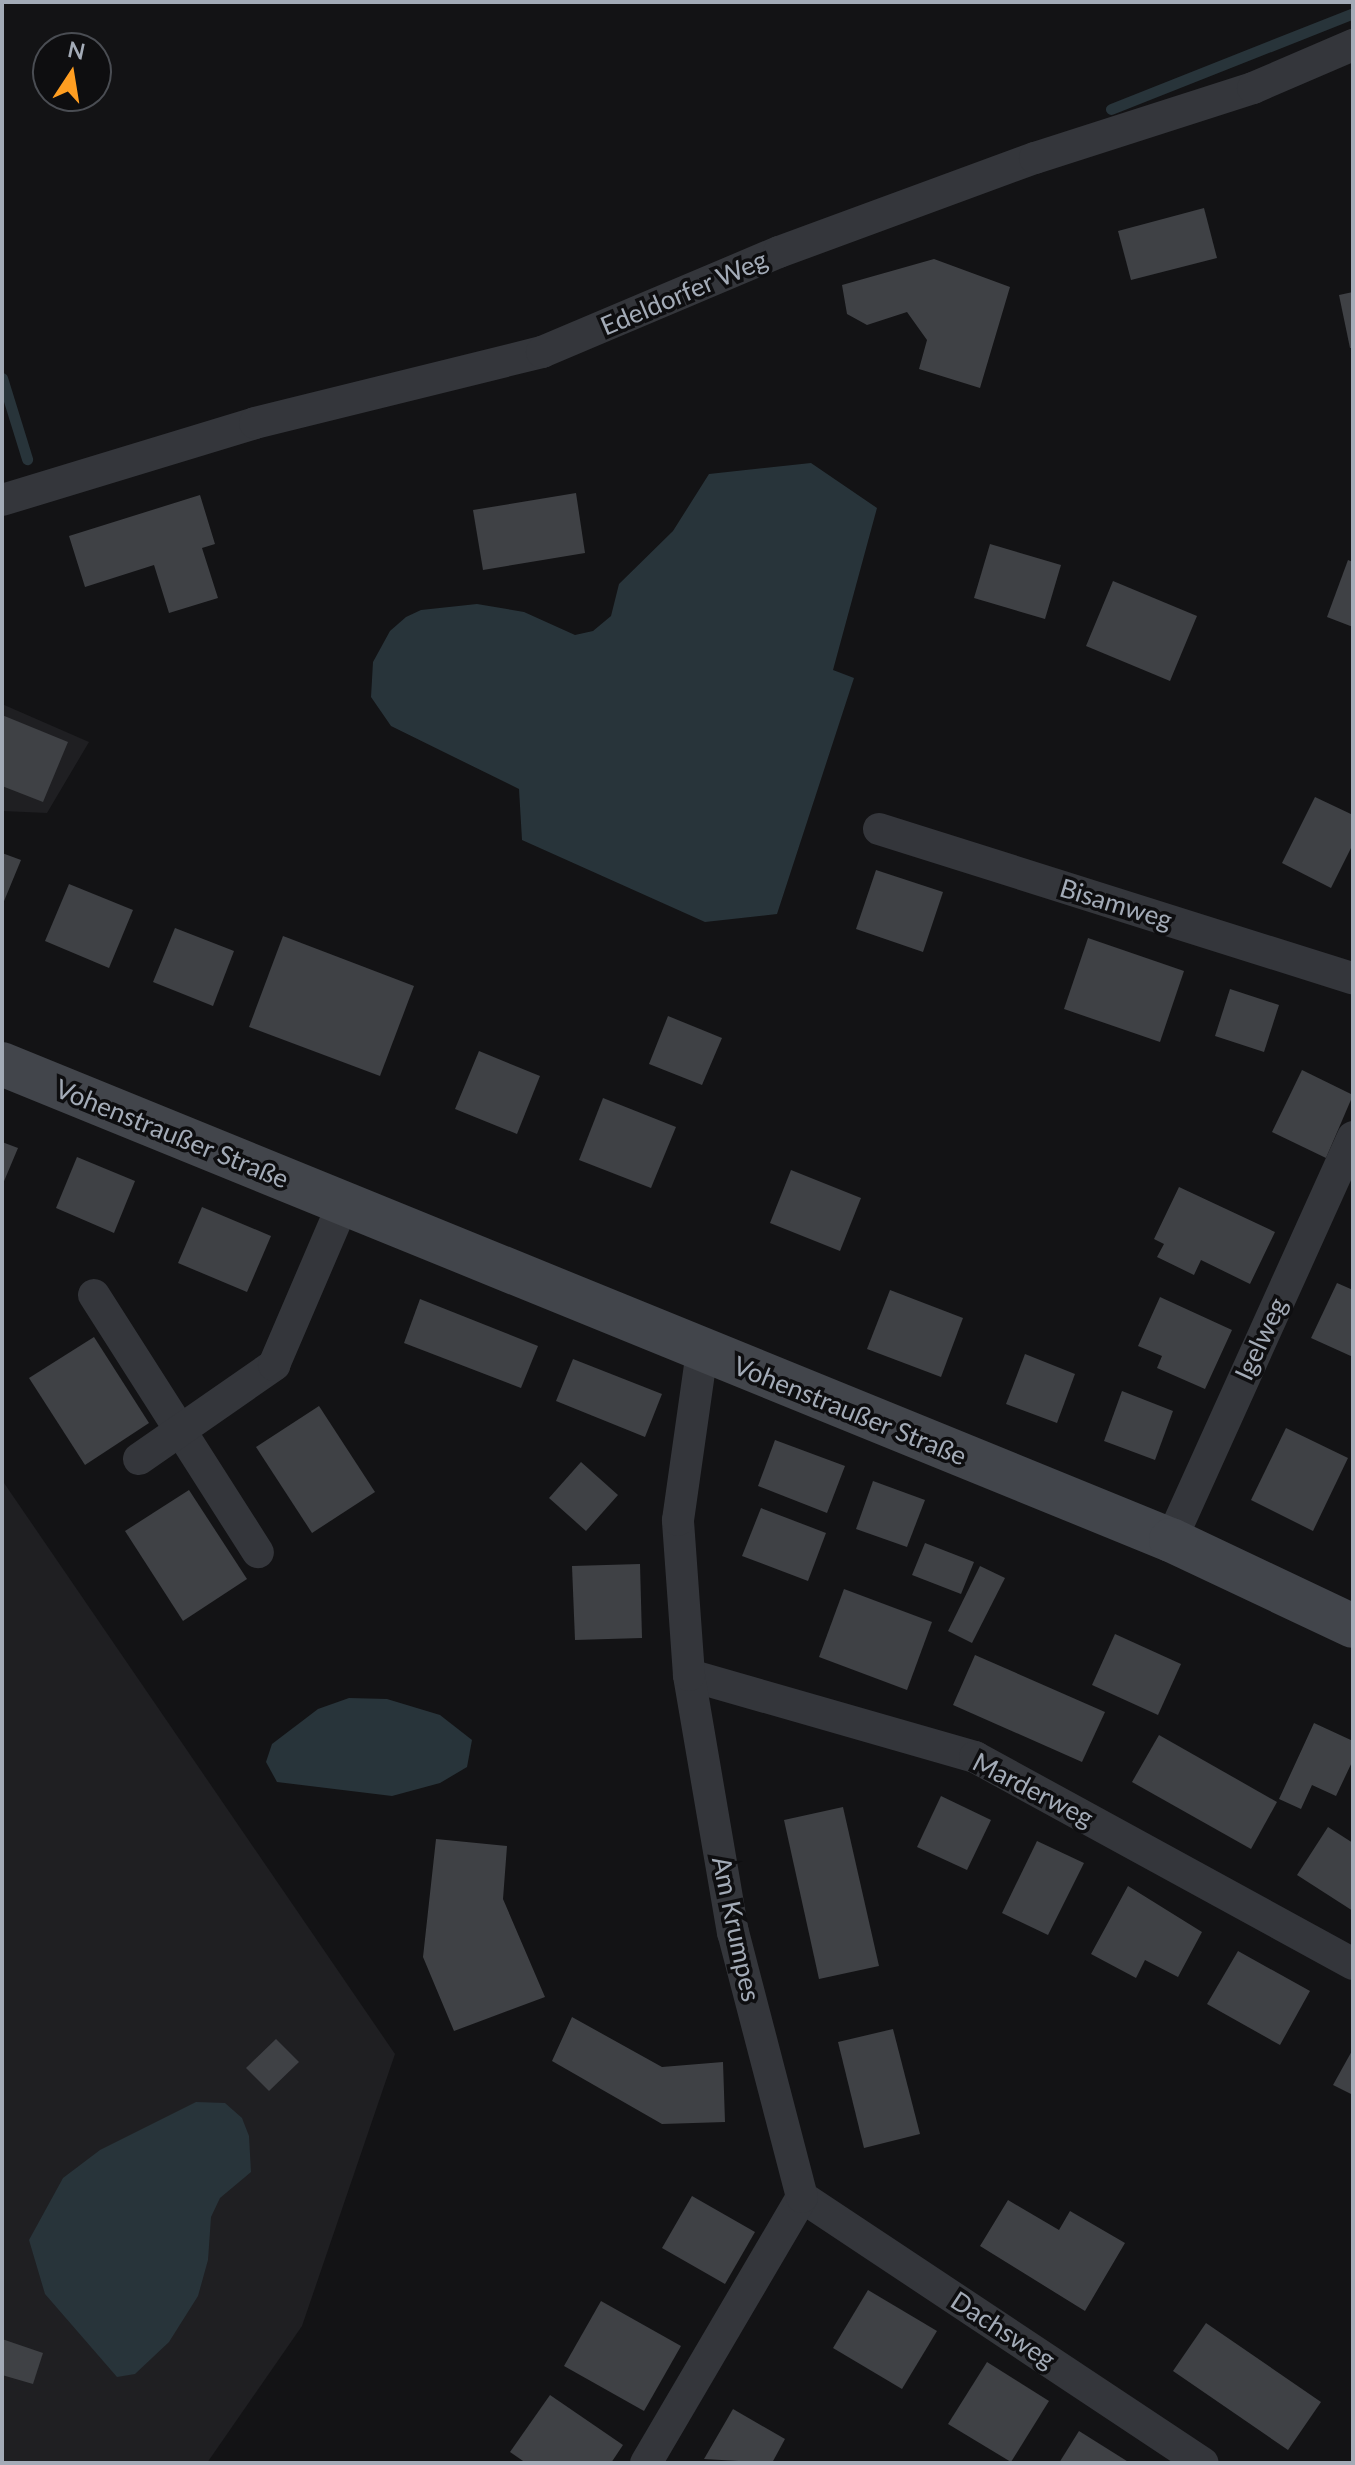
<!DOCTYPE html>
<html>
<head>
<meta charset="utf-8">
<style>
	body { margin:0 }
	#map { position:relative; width:1355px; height:2465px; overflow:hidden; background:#131315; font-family:Lato,sans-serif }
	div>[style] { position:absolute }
	.built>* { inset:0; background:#1f1f22 }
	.water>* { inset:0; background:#28343a }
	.stream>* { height:11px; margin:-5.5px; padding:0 5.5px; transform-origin:5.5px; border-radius:5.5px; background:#28343a }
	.building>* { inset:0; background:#3f4145 }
	.minor>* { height:32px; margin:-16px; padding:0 16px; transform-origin:16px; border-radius:16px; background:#34363b }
	.secondary>* { height:44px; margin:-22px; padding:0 22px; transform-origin:22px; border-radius:22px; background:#42454b }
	span { translate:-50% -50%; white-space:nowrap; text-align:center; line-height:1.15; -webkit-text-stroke:7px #0e0e10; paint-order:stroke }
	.street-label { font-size:26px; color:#a3abb7 }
	.frame { position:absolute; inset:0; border:4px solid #a3abb7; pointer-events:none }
	.north { position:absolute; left:32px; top:32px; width:80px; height:80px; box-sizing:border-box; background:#0e0e10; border:2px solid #4a4d53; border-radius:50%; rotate:12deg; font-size:22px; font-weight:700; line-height:32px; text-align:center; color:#a3abb7 }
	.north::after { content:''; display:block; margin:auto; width:28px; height:36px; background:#ff9e21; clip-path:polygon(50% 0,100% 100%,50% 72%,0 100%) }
</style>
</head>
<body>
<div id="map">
	<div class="built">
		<i style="clip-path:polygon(2px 704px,89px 742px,47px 813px,2px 811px)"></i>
		<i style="clip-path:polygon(2px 1480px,395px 2054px,302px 2326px,207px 2463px,2px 2463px)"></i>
	</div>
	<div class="water">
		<i style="clip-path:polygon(811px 463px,877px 508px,833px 670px,854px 678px,777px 914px,705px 922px,522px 840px,519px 789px,391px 726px,371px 697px,373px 662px,390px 631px,406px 617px,421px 610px,477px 604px,524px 612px,575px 635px,593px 631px,611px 616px,619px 584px,673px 531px,709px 474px)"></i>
		<i style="clip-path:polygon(349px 1698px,387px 1699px,440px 1715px,472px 1740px,467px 1767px,440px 1783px,392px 1796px,277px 1782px,266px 1762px,272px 1744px,318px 1709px)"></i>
		<i style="clip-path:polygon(196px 2102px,225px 2103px,242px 2118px,249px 2136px,251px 2172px,220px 2198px,211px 2217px,208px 2260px,198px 2296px,169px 2342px,135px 2374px,117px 2377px,45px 2294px,29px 2240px,63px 2178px,100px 2150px)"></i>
	</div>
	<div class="stream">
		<i style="left:1111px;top:109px;width:260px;rotate:-21.6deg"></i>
		<i style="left:2px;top:378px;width:85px;rotate:72.8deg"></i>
	</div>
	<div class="building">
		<i style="clip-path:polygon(1204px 208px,1217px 258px,1131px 280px,1118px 231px)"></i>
		<i style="clip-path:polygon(934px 259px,1010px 287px,980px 388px,919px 369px,927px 340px,907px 312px,867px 325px,847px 314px,842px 285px)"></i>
		<i style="clip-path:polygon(1353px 292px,1353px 348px,1350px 348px,1339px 295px)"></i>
		<i style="clip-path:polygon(576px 493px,585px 553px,483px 570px,473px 510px)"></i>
		<i style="clip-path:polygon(200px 495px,215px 544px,202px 548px,218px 598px,169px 613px,154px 565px,85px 587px,69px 536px)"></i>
		<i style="clip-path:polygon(990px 544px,1061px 565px,1045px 619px,974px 598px)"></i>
		<i style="clip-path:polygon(1348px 560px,1353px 562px,1353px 627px,1327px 617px)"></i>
		<i style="clip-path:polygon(1113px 581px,1197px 616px,1170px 681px,1086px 646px)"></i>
		<i style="clip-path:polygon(2px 715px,68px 742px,43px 802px,2px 786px)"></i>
		<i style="clip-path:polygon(1315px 797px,1353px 815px,1353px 844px,1331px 888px,1282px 863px)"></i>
		<i style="clip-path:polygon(2px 853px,21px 860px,2px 906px)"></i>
		<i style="clip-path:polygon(876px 870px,943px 892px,923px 952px,856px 929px)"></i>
		<i style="clip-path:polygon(69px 884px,133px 910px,109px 968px,45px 941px)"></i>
		<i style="clip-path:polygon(175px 928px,234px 951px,213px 1006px,153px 982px)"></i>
		<i style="clip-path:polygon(283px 936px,414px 986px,380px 1076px,249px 1027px)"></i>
		<i style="clip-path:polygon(1088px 938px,1184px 971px,1160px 1042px,1064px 1009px)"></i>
		<i style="clip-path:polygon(1230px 989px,1279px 1005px,1264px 1052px,1215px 1036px)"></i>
		<i style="clip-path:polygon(668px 1016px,722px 1038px,702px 1085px,649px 1064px)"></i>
		<i style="clip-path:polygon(479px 1051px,540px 1076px,517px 1134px,455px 1109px)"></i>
		<i style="clip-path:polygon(1302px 1070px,1353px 1095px,1326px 1158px,1272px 1132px)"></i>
		<i style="clip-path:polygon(603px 1098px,676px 1127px,651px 1188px,579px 1160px)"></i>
		<i style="clip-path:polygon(2px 1142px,18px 1148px,2px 1186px)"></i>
		<i style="clip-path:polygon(77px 1157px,135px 1181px,114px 1233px,56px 1208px)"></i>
		<i style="clip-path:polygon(791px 1170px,861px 1198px,840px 1251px,770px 1223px)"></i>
		<i style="clip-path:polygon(1179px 1187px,1275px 1232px,1250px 1284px,1201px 1260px,1194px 1275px,1157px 1257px,1164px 1244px,1154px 1239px)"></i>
		<i style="clip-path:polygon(202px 1207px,271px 1236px,247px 1292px,178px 1263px)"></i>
		<i style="clip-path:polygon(1337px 1283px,1353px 1290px,1353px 1357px,1311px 1338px)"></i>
		<i style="clip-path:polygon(890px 1290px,963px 1318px,941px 1377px,867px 1349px)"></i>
		<i style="clip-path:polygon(1160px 1297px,1232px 1330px,1205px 1389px,1157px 1368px,1162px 1356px,1138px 1346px)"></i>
		<i style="clip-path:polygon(420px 1299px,538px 1346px,521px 1388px,404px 1343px)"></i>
		<i style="clip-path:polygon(94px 1337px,149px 1423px,85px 1465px,29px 1378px)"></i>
		<i style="clip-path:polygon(1025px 1354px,1075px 1374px,1057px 1423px,1006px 1404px)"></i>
		<i style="clip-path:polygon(573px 1359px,662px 1394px,645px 1437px,556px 1401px)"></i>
		<i style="clip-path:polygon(1122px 1391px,1173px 1411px,1155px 1460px,1104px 1441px)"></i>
		<i style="clip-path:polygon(319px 1406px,375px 1492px,312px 1533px,256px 1447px)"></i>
		<i style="clip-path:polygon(1286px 1428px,1348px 1458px,1313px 1531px,1251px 1500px)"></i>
		<i style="clip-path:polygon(775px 1440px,845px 1466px,827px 1513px,758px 1486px)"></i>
		<i style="clip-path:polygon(581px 1462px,618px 1495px,586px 1531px,549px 1498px)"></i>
		<i style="clip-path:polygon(873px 1481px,925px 1500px,907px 1547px,856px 1529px)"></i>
		<i style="clip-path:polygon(189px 1490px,247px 1579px,183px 1621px,125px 1531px)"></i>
		<i style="clip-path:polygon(761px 1508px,826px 1533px,808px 1581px,742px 1556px)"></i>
		<i style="clip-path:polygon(925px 1543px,974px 1562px,961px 1594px,912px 1575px)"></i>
		<i style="clip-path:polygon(640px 1564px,642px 1638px,575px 1640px,572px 1566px)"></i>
		<i style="clip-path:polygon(980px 1566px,1005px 1578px,972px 1643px,948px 1631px)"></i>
		<i style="clip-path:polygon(844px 1589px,932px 1622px,907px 1690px,819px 1657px)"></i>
		<i style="clip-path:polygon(1115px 1634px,1181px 1664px,1158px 1715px,1092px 1685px)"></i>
		<i style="clip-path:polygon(975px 1655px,1105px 1712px,1082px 1762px,953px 1705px)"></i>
		<i style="clip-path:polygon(1314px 1723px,1353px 1741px,1353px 1760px,1336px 1796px,1312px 1785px,1301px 1809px,1279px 1799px)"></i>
		<i style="clip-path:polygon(1159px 1735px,1277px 1802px,1251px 1849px,1132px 1782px)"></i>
		<i style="clip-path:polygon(941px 1796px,991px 1820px,967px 1870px,917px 1847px)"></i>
		<i style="clip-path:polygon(843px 1807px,879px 1966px,819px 1979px,784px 1820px)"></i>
		<i style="clip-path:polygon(1328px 1827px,1353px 1843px,1353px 1911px,1297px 1875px)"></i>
		<i style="clip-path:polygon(436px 1839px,507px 1846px,503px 1899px,545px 1997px,454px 2031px,423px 1957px)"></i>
		<i style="clip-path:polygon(1037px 1841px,1084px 1863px,1048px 1935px,1002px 1913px)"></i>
		<i style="clip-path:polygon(1128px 1886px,1202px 1932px,1178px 1977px,1145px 1960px,1136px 1978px,1091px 1954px)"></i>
		<i style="clip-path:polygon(1238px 1951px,1310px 1991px,1280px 2045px,1207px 2004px)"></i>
		<i style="clip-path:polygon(572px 2017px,662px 2067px,723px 2062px,725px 2122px,662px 2124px,552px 2061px)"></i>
		<i style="clip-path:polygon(893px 2029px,920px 2134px,864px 2148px,838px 2042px)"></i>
		<i style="clip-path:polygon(276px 2039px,299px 2062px,269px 2091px,246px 2068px)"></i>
		<i style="clip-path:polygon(1353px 2049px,1353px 2095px,1333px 2085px)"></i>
		<i style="clip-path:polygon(692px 2196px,755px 2232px,725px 2284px,662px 2248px)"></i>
		<i style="clip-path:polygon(1008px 2200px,1059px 2230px,1070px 2211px,1125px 2243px,1085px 2311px,980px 2246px)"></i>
		<i style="clip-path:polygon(868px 2290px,937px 2331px,902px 2389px,833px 2348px)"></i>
		<i style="clip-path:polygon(601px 2301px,681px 2346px,644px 2411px,564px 2366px)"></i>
		<i style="clip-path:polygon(1206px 2323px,1321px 2402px,1288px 2450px,1173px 2371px)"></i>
		<i style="clip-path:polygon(2px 2339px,43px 2353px,33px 2384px,2px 2375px)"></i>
		<i style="clip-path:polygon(987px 2362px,1049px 2401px,1011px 2462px,948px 2424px)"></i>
		<i style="clip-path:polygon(550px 2395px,623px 2445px,611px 2463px,526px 2463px,510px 2452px)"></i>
		<i style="clip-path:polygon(733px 2409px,785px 2439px,772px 2463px,704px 2459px)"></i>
		<i style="clip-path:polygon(1079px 2431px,1130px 2463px,1059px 2463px)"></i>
	</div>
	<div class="minor">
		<i style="left:2px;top:500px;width:264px;rotate:-16.9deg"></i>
		<i style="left:255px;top:423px;width:296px;rotate:-13.9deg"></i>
		<i style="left:542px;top:352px;width:257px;rotate:-22.9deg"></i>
		<i style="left:779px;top:252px;width:273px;rotate:-20.2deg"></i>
		<i style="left:1035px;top:158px;width:229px;rotate:-17.8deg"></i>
		<i style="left:1253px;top:88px;width:109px;rotate:-23.3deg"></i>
		<i style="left:879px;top:829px;width:497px;rotate:17.5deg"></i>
		<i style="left:94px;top:1295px;width:305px;rotate:57.5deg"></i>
		<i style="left:139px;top:1459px;width:165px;rotate:-34.8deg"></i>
		<i style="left:274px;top:1365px;width:175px;rotate:-66.8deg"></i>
		<i style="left:1171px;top:1540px;width:442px;rotate:-65.7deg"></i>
		<i style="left:689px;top:1675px;width:298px;rotate:16deg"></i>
		<i style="left:975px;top:1757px;width:431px;rotate:28.7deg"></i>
		<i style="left:802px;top:2197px;width:481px;rotate:33.6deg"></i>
		<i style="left:646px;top:2463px;width:308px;rotate:-59.6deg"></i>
		<i style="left:802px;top:2197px;width:273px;rotate:-104.6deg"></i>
		<i style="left:733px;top:1933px;width:262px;rotate:-99.7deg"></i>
		<i style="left:689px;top:1675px;width:155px;rotate:-94.1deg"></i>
		<i style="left:678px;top:1520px;width:171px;rotate:-81.9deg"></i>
	</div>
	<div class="secondary">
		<i style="left:2px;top:1064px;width:1262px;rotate:22.16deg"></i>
		<i style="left:1171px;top:1540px;width:201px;rotate:25.3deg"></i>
	</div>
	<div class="street-label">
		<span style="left:684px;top:293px;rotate:-23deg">Edeldorfer Weg</span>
		<span style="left:1116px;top:904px;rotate:17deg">Bisamweg</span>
		<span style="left:172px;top:1134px;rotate:22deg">Vohenstraußer Straße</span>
		<span style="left:1261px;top:1339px;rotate:-65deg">Igelweg</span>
		<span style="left:850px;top:1411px;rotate:22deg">Vohenstraußer Straße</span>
		<span style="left:1033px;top:1790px;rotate:27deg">Marderweg</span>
		<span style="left:736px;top:1929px;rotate:78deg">Am Krumpes</span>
		<span style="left:1003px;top:2330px;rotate:33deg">Dachsweg</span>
	</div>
	<div class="frame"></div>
	<div class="north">N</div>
</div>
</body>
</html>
